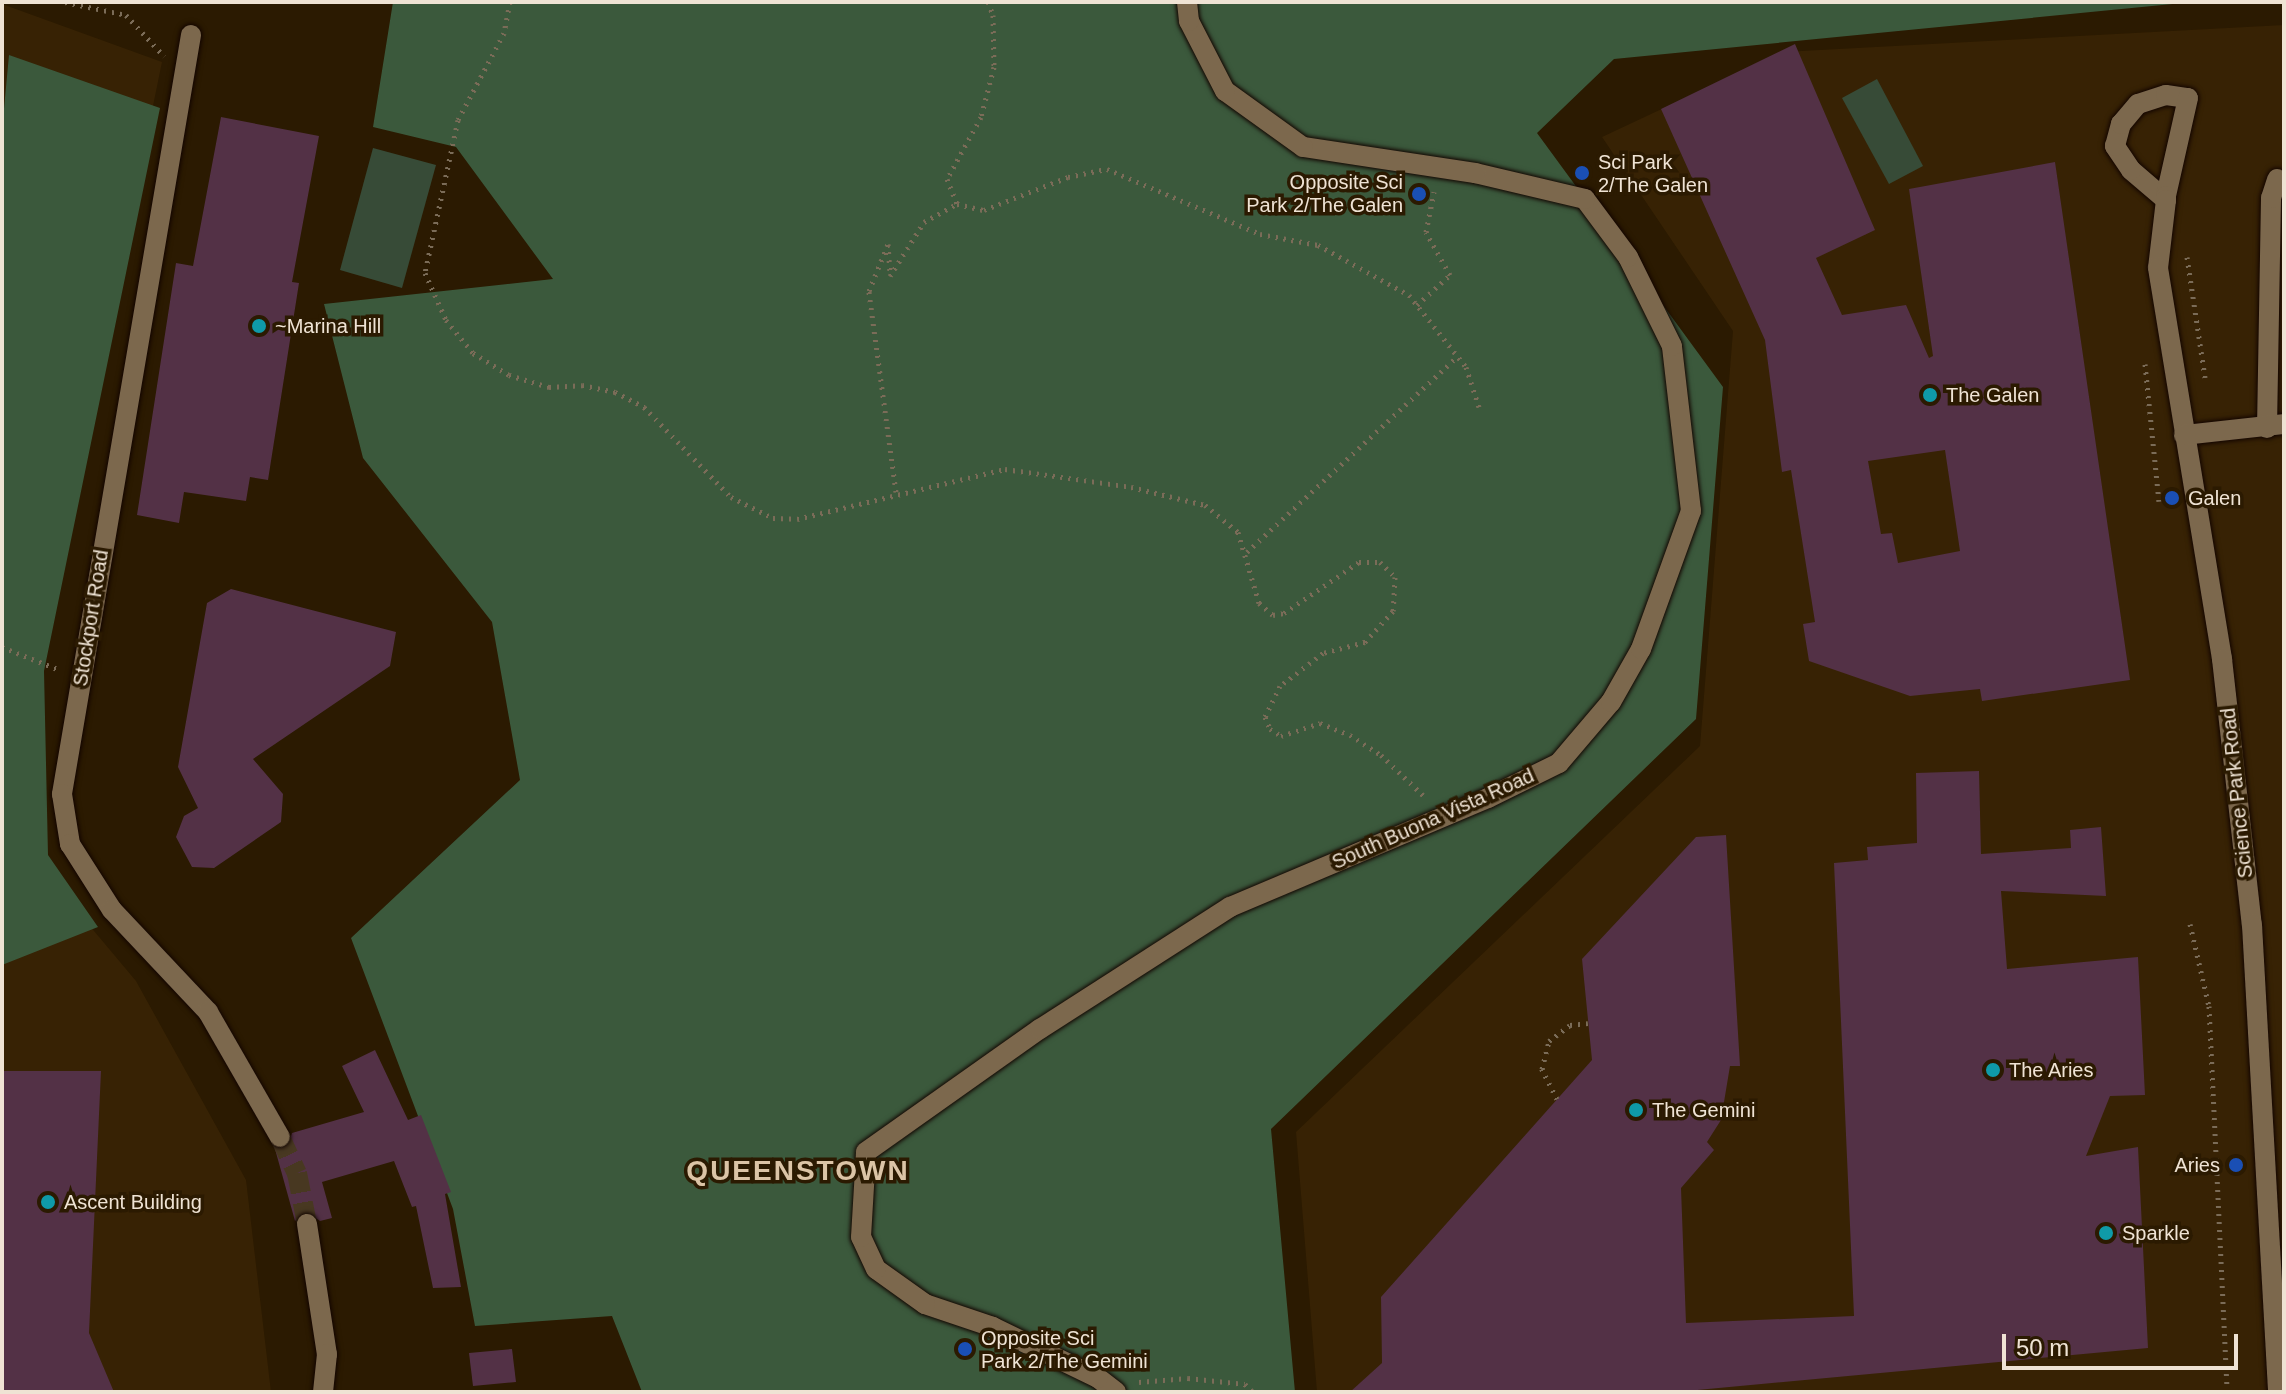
<!DOCTYPE html>
<html>
<head>
<meta charset="utf-8">
<style>
	body { margin:0 }
	#map { position:relative; width:2286px; height:1394px; overflow:hidden; background:#2b1a01; font-family:Arial,sans-serif }
	div>[style] { position:absolute }
	.built>* { inset:0; background:#372204 }
	.green>* { inset:0; background:#374b37 }
	.forest>* { inset:0; background:#3b593c }
	.building>* { inset:0; background:#533146 }
	.minor-tunnel>* { height:20px; margin-top:-10px; transform-origin:0; background:repeating-linear-gradient(90deg,#483821 0 20px,transparent 0 30px) }
	.path>* { height:5px; margin-top:-2.5px; transform-origin:0; background:repeating-linear-gradient(90deg,#7b6c58 0 2px,transparent 0 8px) }
	.roads { filter:drop-shadow(0 0 2px #130500) drop-shadow(0 0 2px #130500) }
	.minor>* { height:20px; margin:-10px; padding:0 10px; transform-origin:10px; border-radius:10px; background:#7c684d }
	.dots>* { width:22px; height:22px; translate:-50% -50%; box-sizing:border-box; border:4px solid #2b1a01; border-radius:50% }
	span { translate:-50% -50%; white-space:nowrap; text-align:center; line-height:1.15; -webkit-text-stroke:7px #2b1a01; paint-order:stroke }
	.poi-label { font-size:20px; color:#efe3d4 }
	.left { translate:0 -50%; text-align:left }
	.right { translate:-100% -50%; text-align:right }
	.street-label { font-size:20px; color:#efe3d4 }
	.district-label { font-size:28px; color:#dbc4a6; font-weight:700; letter-spacing:2px }
	.frame { position:absolute; inset:0; border:4px solid #efe3d4; pointer-events:none }
	.scale { position:absolute; left:2002px; top:1334px; width:236px; height:36px; box-sizing:border-box; border:4px solid #efe3d4; border-top:0; padding-left:10px; font-size:24px; line-height:28px; white-space:nowrap; color:#efe3d4; -webkit-text-stroke:6px #2b1a01; paint-order:stroke }
</style>
</head>
<body>
<div id="map">
	<div class="built">
		<i style="clip-path:polygon(2px 4px,162px 62px,22px 745px,37px 863px,136px 981px,246px 1180px,271px 1392px,2px 1392px)"></i>
		<i style="clip-path:polygon(2284px 25px,2284px 1392px,1317px 1392px,1296px 1132px,1700px 746px,1733px 331px,1602px 137px,1783px 52px)"></i>
	</div>
	<div class="green">
		<i style="clip-path:polygon(1877px 79px,1923px 166px,1889px 184px,1842px 98px)"></i>
		<i style="clip-path:polygon(373px 148px,436px 165px,402px 288px,340px 270px)"></i>
	</div>
	<div class="forest">
		<i style="clip-path:polygon(393px 2px,2193px 2px,1614px 59px,1537px 133px,1723px 387px,1696px 719px,1271px 1129px,1295px 1392px,642px 1392px,612px 1316px,475px 1326px,453px 1209px,351px 938px,520px 780px,492px 622px,363px 458px,324px 304px,553px 279px,456px 147px,373px 127px)"></i>
		<i style="clip-path:polygon(9px 55px,160px 108px,44px 671px,48px 855px,98px 927px,2px 965px,2px 130px)"></i>
	</div>
	<div class="building">
		<i style="clip-path:polygon(evenodd,1795px 44px,1875px 230px,1816px 258px,1842px 315px,1906px 305px,1929px 358px,1933px 356px,1909px 189px,2055px 162px,2130px 680px,1982px 701px,1980px 689px,1910px 696px,1809px 661px,1803px 624px,1815px 622px,1791px 470px,1782px 472px,1765px 340px,1661px 109px,1795px 44px,1945px 450px,1960px 551px,1898px 563px,1892px 533px,1881px 534px,1868px 461px,1945px 450px)"></i>
		<i style="clip-path:polygon(221px 117px,319px 136px,292px 282px,299px 283px,268px 480px,250px 477px,246px 501px,184px 492px,179px 523px,137px 515px,176px 263px,193px 266px)"></i>
		<i style="clip-path:polygon(231px 589px,396px 632px,390px 666px,253px 759px,283px 794px,281px 822px,214px 868px,192px 867px,176px 837px,184px 816px,198px 808px,178px 767px,207px 603px)"></i>
		<i style="clip-path:polygon(1979px 771px,1981px 854px,2071px 848px,2070px 830px,2101px 827px,2106px 896px,2001px 891px,2007px 969px,2138px 957px,2145px 1095px,2110px 1096px,2086px 1156px,2138px 1147px,2148px 1348px,1676px 1392px,1350px 1392px,1382px 1363px,1381px 1297px,1592px 1060px,1582px 959px,1696px 837px,1726px 835px,1740px 1066px,1730px 1066px,1721px 1120px,1707px 1142px,1714px 1150px,1681px 1188px,1686px 1323px,1854px 1316px,1834px 863px,1868px 860px,1867px 847px,1917px 843px,1916px 773px)"></i>
		<i style="clip-path:polygon(375px 1050px,408px 1120px,421px 1115px,451px 1192px,445px 1194px,461px 1287px,433px 1288px,416px 1206px,412px 1207px,394px 1161px,322px 1182px,332px 1218px,320px 1221px,306px 1211px,295px 1221px,275px 1149px,287px 1148px,292px 1133px,364px 1112px,342px 1066px)"></i>
		<i style="clip-path:polygon(2px 1071px,101px 1071px,89px 1333px,114px 1392px,2px 1392px)"></i>
		<i style="clip-path:polygon(512px 1349px,516px 1382px,473px 1386px,469px 1353px)"></i>
	</div>
	<div class="minor-tunnel">
		<i style="left:280px;top:1137px;width:40px;rotate:65deg"></i>
		<i style="left:297px;top:1173px;width:52px;rotate:78.9deg"></i>
	</div>
	<div class="path">
		<i style="left:65px;top:2px;width:62px;rotate:12deg"></i>
		<i style="left:126px;top:15px;width:56px;rotate:47.2deg"></i>
		<i style="left:510px;top:2px;width:32px;rotate:101deg"></i>
		<i style="left:504px;top:33px;width:98px;rotate:117.9deg"></i>
		<i style="left:458px;top:120px;width:157px;rotate:102.2deg"></i>
		<i style="left:425px;top:273px;width:51px;rotate:65.9deg"></i>
		<i style="left:446px;top:320px;width:43px;rotate:50.7deg"></i>
		<i style="left:473px;top:353px;width:42px;rotate:31.4deg"></i>
		<i style="left:509px;top:375px;width:42px;rotate:16.7deg"></i>
		<i style="left:549px;top:387px;width:33px;rotate:-3deg"></i>
		<i style="left:582px;top:385px;width:34px;rotate:12deg"></i>
		<i style="left:615px;top:392px;width:33px;rotate:27deg"></i>
		<i style="left:644px;top:407px;width:125px;rotate:46deg"></i>
		<i style="left:731px;top:497px;width:47px;rotate:26.6deg"></i>
		<i style="left:773px;top:518px;width:24px;rotate:2deg"></i>
		<i style="left:797px;top:519px;width:214px;rotate:-13.5deg"></i>
		<i style="left:1005px;top:469px;width:127px;rotate:8.1deg"></i>
		<i style="left:1131px;top:487px;width:76px;rotate:13.7deg"></i>
		<i style="left:1205px;top:505px;width:43px;rotate:39.3deg"></i>
		<i style="left:1238px;top:532px;width:74px;rotate:73.5deg"></i>
		<i style="left:1259px;top:603px;width:18px;rotate:41deg"></i>
		<i style="left:1273px;top:615px;width:11px;rotate:-10deg"></i>
		<i style="left:1284px;top:613px;width:91px;rotate:-34.2deg"></i>
		<i style="left:1359px;top:562px;width:21px"></i>
		<i style="left:1380px;top:562px;width:21px;rotate:45deg"></i>
		<i style="left:1395px;top:577px;width:34px;rotate:93deg"></i>
		<i style="left:1393px;top:611px;width:42px;rotate:132.1deg"></i>
		<i style="left:1365px;top:642px;width:43px;rotate:165.3deg"></i>
		<i style="left:1323px;top:653px;width:54px;rotate:142.5deg"></i>
		<i style="left:1280px;top:686px;width:34px;rotate:116deg"></i>
		<i style="left:1265px;top:717px;width:13px;rotate:67deg"></i>
		<i style="left:1270px;top:729px;width:13px;rotate:32deg"></i>
		<i style="left:1281px;top:736px;width:41px;rotate:-18.4deg"></i>
		<i style="left:1320px;top:723px;width:32px;rotate:22deg"></i>
		<i style="left:1350px;top:735px;width:37px;rotate:33deg"></i>
		<i style="left:1381px;top:755px;width:62px;rotate:43.7deg"></i>
		<i style="left:988px;top:2px;width:14px;rotate:69deg"></i>
		<i style="left:993px;top:15px;width:52px;rotate:88.9deg"></i>
		<i style="left:994px;top:67px;width:52px;rotate:104.6deg"></i>
		<i style="left:981px;top:117px;width:71px;rotate:118.7deg"></i>
		<i style="left:947px;top:179px;width:27px;rotate:68deg"></i>
		<i style="left:957px;top:204px;width:28px;rotate:13deg"></i>
		<i style="left:984px;top:210px;width:90px;rotate:-21.4deg"></i>
		<i style="left:1068px;top:177px;width:40px;rotate:-12deg"></i>
		<i style="left:1107px;top:169px;width:166px;rotate:23deg"></i>
		<i style="left:1260px;top:234px;width:59px;rotate:10.7deg"></i>
		<i style="left:1318px;top:245px;width:104px;rotate:28.8deg"></i>
		<i style="left:1409px;top:295px;width:92px;rotate:51.6deg"></i>
		<i style="left:1466px;top:367px;width:42px;rotate:72deg"></i>
		<i style="left:2187px;top:257px;width:122px;rotate:81.5deg"></i>
		<i style="left:1417px;top:305px;width:45px;rotate:-42.3deg"></i>
		<i style="left:1450px;top:275px;width:49px;rotate:-119.2deg"></i>
		<i style="left:1426px;top:232px;width:41px;rotate:-78.7deg"></i>
		<i style="left:2145px;top:364px;width:138px;rotate:84.2deg"></i>
		<i style="left:896px;top:492px;width:203px;rotate:-97.7deg"></i>
		<i style="left:869px;top:291px;width:51px;rotate:-68deg"></i>
		<i style="left:888px;top:244px;width:32px;rotate:86deg"></i>
		<i style="left:890px;top:276px;width:64px;rotate:-57.8deg"></i>
		<i style="left:924px;top:222px;width:38px;rotate:-29deg"></i>
		<i style="left:1247px;top:552px;width:287px;rotate:-42.9deg"></i>
		<i style="left:2px;top:647px;width:62px;rotate:21.6deg"></i>
		<i style="left:2190px;top:924px;width:84px;rotate:77deg"></i>
		<i style="left:2209px;top:1006px;width:386px;rotate:87.3deg"></i>
		<i style="left:1557px;top:1099px;width:34px;rotate:-117deg"></i>
		<i style="left:1542px;top:1069px;width:29px;rotate:-76deg"></i>
		<i style="left:1549px;top:1041px;width:26px;rotate:-37deg"></i>
		<i style="left:1570px;top:1025px;width:18px;rotate:-6deg"></i>
		<i style="left:1139px;top:1382px;width:49px;rotate:-4.7deg"></i>
		<i style="left:1188px;top:1378px;width:57px;rotate:6deg"></i>
		<i style="left:1245px;top:1384px;width:11px;rotate:45deg"></i>
	</div>
	<div class="roads">
		<div class="minor">
			<i style="left:191px;top:35px;width:770px;rotate:99.65deg"></i>
			<i style="left:62px;top:794px;width:51px;rotate:80.9deg"></i>
			<i style="left:70px;top:844px;width:78px;rotate:57.5deg"></i>
			<i style="left:112px;top:910px;width:140px;rotate:46.7deg"></i>
			<i style="left:208px;top:1012px;width:144px;rotate:60.1deg"></i>
			<i style="left:2166px;top:200px;width:46px;rotate:-139.4deg"></i>
			<i style="left:2131px;top:170px;width:29px;rotate:-124deg"></i>
			<i style="left:2115px;top:146px;width:23px;rotate:-75deg"></i>
			<i style="left:2121px;top:124px;width:26px;rotate:-50deg"></i>
			<i style="left:2138px;top:104px;width:29px;rotate:-18deg"></i>
			<i style="left:2166px;top:95px;width:22px;rotate:8deg"></i>
			<i style="left:2188px;top:98px;width:100px;rotate:102.7deg"></i>
			<i style="left:2166px;top:196px;width:4px;rotate:90deg"></i>
			<i style="left:2166px;top:200px;width:68px;rotate:96.7deg"></i>
			<i style="left:2158px;top:268px;width:396px;rotate:80.7deg"></i>
			<i style="left:2222px;top:659px;width:268px;rotate:83.6deg"></i>
			<i style="left:2252px;top:925px;width:468px;rotate:86.8deg"></i>
			<i style="left:2267px;top:428px;width:230px;rotate:-89deg"></i>
			<i style="left:2271px;top:198px;width:20px;rotate:-72deg"></i>
			<i style="left:2184px;top:435px;width:101px;rotate:-6.3deg"></i>
			<i style="left:307px;top:1224px;width:132px;rotate:81.3deg"></i>
			<i style="left:327px;top:1354px;width:38px;rotate:96deg"></i>
			<i style="left:1116px;top:1392px;width:23px;rotate:-142deg"></i>
			<i style="left:1098px;top:1378px;width:117px;rotate:-154.1deg"></i>
			<i style="left:993px;top:1327px;width:72px;rotate:-161.3deg"></i>
			<i style="left:925px;top:1304px;width:60px;rotate:-144.5deg"></i>
			<i style="left:876px;top:1269px;width:35px;rotate:-115deg"></i>
			<i style="left:861px;top:1237px;width:85px;rotate:-86.6deg"></i>
			<i style="left:866px;top:1152px;width:213px;rotate:-35.3deg"></i>
			<i style="left:1040px;top:1029px;width:226px;rotate:-32.7deg"></i>
			<i style="left:1230px;top:907px;width:280px;rotate:-22.9deg"></i>
			<i style="left:1488px;top:798px;width:79px;rotate:-26.2deg"></i>
			<i style="left:1559px;top:763px;width:80px;rotate:-49.6deg"></i>
			<i style="left:1611px;top:702px;width:61px;rotate:-60.5deg"></i>
			<i style="left:1641px;top:649px;width:147px;rotate:-70.1deg"></i>
			<i style="left:1691px;top:511px;width:166px;rotate:-96.6deg"></i>
			<i style="left:1672px;top:346px;width:99px;rotate:-116.3deg"></i>
			<i style="left:1628px;top:257px;width:72px;rotate:-126.6deg"></i>
			<i style="left:1585px;top:199px;width:113px;rotate:-166.7deg"></i>
			<i style="left:1475px;top:173px;width:174px;rotate:-171.4deg"></i>
			<i style="left:1303px;top:147px;width:96px;rotate:-144.3deg"></i>
			<i style="left:1225px;top:91px;width:79px;rotate:-117.2deg"></i>
			<i style="left:1189px;top:21px;width:19px;rotate:-96deg"></i>
		</div>
	</div>
	<div class="dots">
		<i style="left:1582px;top:173px;background:#1a4fb4"></i>
		<i style="left:1419px;top:194px;background:#1a4fb4"></i>
		<i style="left:259px;top:326px;background:#0f9aa8"></i>
		<i style="left:1930px;top:395px;background:#0f9aa8"></i>
		<i style="left:2172px;top:498px;background:#1a4fb4"></i>
		<i style="left:1993px;top:1070px;background:#0f9aa8"></i>
		<i style="left:1636px;top:1110px;background:#0f9aa8"></i>
		<i style="left:2236px;top:1165px;background:#1a4fb4"></i>
		<i style="left:48px;top:1202px;background:#0f9aa8"></i>
		<i style="left:2106px;top:1233px;background:#0f9aa8"></i>
		<i style="left:965px;top:1349px;background:#1a4fb4"></i>
	</div>
	<div class="poi-label">
		<span class="left" style="left:1598px;top:174px">Sci Park<br>2/The Galen</span>
		<span class="right" style="left:1403px;top:194px">Opposite Sci<br>Park 2/The Galen</span>
		<span class="left" style="left:275px;top:326px">~Marina Hill</span>
		<span class="left" style="left:1946px;top:395px">The Galen</span>
		<span class="left" style="left:2188px;top:498px">Galen</span>
		<span class="left" style="left:2009px;top:1070px">The Aries</span>
		<span class="left" style="left:1652px;top:1110px">The Gemini</span>
		<span class="right" style="left:2220px;top:1165px">Aries</span>
		<span class="left" style="left:64px;top:1202px">Ascent Building</span>
		<span class="left" style="left:2122px;top:1233px">Sparkle</span>
		<span class="left" style="left:981px;top:1350px">Opposite Sci<br>Park 2/The Gemini</span>
	</div>
	<div class="street-label">
		<span style="left:91px;top:618px;rotate:-81deg">Stockport Road</span>
		<span style="left:2237px;top:793px;rotate:-96deg">Science Park Road</span>
		<span style="left:1433px;top:819px;rotate:-24deg">South Buona Vista Road</span>
	</div>
	<div class="district-label">
		<span style="left:798px;top:1171px">QUEENSTOWN</span>
	</div>
	<div class="frame"></div>
	<div class="scale">50 m</div>
</div>
</body>
</html>
